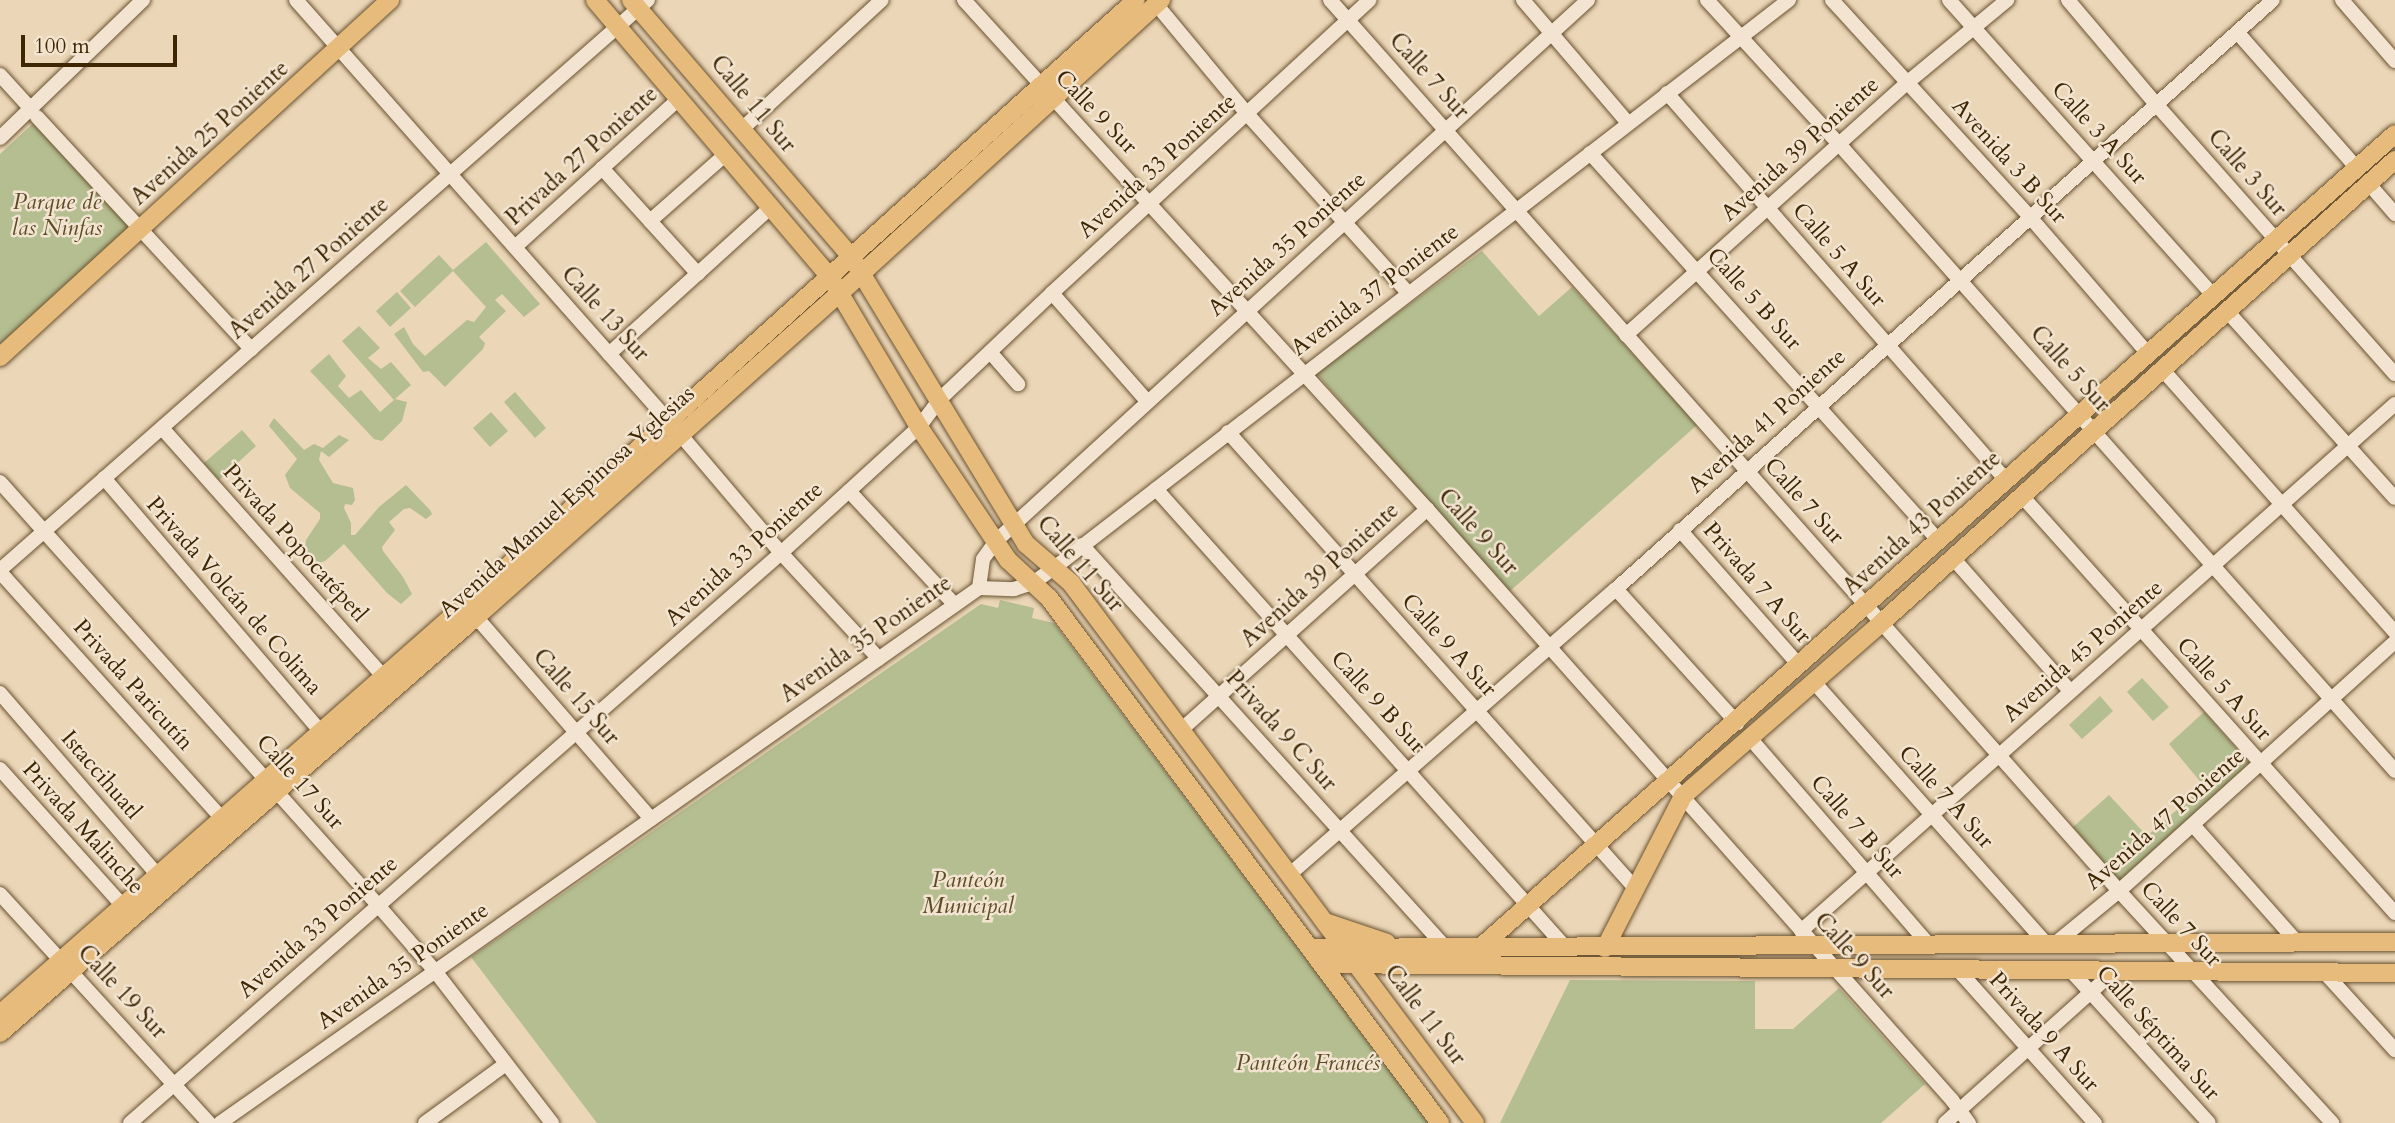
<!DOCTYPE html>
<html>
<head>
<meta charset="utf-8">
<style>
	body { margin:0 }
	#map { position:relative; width:2395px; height:1123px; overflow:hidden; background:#ebd6b7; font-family:Cardo,serif }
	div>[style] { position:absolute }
	.green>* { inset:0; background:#b4be90 }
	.roads { filter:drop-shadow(0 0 2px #695230) drop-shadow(0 0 2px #695230) }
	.minor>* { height:14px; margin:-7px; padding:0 7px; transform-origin:7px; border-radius:7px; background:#f2e4d0 }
	.major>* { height:18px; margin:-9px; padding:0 9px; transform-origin:9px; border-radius:9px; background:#e6bb7c }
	span { translate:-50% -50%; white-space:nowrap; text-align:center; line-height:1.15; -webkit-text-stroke:5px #f2e4d0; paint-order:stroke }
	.street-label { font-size:23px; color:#3e2603 }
	.park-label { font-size:23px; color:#5c4c26; font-style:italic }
	.scale { position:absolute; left:21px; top:35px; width:156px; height:32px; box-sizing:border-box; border:4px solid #3e2603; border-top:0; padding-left:9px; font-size:21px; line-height:24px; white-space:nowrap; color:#3e2603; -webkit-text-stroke:5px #f2e4d0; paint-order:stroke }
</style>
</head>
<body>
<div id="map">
	<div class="green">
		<i style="clip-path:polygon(40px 117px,138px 219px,0 345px,0 154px)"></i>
		<i style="clip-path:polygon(486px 242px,540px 304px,524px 317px,502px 294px,495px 300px,506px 311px,479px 337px,485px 343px,483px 349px,445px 387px,429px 371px,423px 372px,394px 334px,404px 327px,413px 344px,425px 356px,467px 320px,474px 322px,486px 307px,453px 271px,415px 307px,400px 291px,439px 255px,453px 270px)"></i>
		<i style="clip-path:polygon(1482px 251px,1539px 316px,1572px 287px,1697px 425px,1509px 592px,1316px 373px)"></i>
		<i style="clip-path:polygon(397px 292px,411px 308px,390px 327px,376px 311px)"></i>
		<i style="clip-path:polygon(359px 326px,380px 348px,368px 358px,381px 369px,391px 362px,411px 385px,395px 399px,407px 402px,402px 421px,382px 441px,374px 439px,310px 371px,329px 354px,346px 376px,338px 386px,349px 398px,361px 390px,380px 412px,394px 400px,342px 341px)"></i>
		<i style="clip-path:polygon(515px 392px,546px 428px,535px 438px,504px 402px)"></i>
		<i style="clip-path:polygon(491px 412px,508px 431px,490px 447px,473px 428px)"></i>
		<i style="clip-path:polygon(274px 418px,304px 450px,314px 444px,323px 448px,339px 435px,349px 440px,329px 457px,321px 451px,319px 460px,333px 483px,353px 488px,355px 500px,352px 505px,345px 504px,344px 508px,351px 523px,351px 535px,355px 535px,379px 507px,406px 485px,430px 510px,432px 514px,426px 519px,410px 508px,404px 509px,389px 522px,395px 530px,382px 547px,383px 551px,403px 577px,412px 594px,401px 604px,387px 593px,344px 544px,325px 561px,316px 564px,310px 560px,305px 551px,306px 540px,320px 519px,320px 513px,290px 488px,285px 475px,297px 459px,269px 426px)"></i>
		<i style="clip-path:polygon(242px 430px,256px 446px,219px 480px,204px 463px)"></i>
		<i style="clip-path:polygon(1000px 600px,1034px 608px,1032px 618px,1054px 623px,1429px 1123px,597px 1123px,471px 957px,981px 604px,998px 608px)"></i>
		<i style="clip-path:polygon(2142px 678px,2169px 707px,2153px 721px,2127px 692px)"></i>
		<i style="clip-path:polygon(2100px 696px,2113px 711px,2082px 739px,2069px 725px)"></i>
		<i style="clip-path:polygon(2204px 712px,2250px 764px,2127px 882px,2119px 880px,2073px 827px,2109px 795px,2147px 836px,2204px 786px,2169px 744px)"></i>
		<i style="clip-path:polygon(1570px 980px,1755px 981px,1755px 1029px,1793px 1029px,1839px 988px,1925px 1084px,1881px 1123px,1500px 1123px)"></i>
	</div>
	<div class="roads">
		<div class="minor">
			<i style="left:296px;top:0;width:579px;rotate:48.5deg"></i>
			<i style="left:680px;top:434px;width:156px;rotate:49.7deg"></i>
			<i style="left:781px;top:553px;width:144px;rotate:47.2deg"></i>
			<i style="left:964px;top:0;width:688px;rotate:47.71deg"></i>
			<i style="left:1427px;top:509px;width:791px;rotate:48.38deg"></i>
			<i style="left:1952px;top:1100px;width:29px;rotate:54deg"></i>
			<i style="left:1330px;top:0;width:1190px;rotate:48.47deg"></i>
			<i style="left:2119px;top:891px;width:315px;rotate:47.4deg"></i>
			<i style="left:1523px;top:0;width:162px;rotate:49.5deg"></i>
			<i style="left:1707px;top:0;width:195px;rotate:47.5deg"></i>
			<i style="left:1839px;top:144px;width:838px;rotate:48.43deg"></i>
			<i style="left:1832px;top:0;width:294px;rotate:47.6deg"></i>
			<i style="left:2030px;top:217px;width:182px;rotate:49.2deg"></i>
			<i style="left:1949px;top:0;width:397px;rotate:48.2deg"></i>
			<i style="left:2068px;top:0;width:135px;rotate:49.8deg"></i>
			<i style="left:2155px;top:103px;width:362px;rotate:48.5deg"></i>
			<i style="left:2342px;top:0;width:81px;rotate:49deg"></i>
			<i style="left:1156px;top:4px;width:144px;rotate:50.3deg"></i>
			<i style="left:1248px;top:115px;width:239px;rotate:48deg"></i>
			<i style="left:2237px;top:32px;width:181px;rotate:48.6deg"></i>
			<i style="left:0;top:75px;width:46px;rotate:47.6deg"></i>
			<i style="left:1667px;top:93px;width:513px;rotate:48.79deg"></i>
			<i style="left:37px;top:117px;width:316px;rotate:47.3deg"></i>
			<i style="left:742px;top:129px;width:190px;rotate:-42.7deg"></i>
			<i style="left:0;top:138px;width:199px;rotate:-44deg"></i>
			<i style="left:1590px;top:153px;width:522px;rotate:48.03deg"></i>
			<i style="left:602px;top:168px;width:143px;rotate:47.8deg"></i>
			<i style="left:2369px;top:184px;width:40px;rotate:49deg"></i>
			<i style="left:650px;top:221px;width:101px;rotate:-41.4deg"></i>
			<i style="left:515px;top:247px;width:222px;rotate:-42.1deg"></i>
			<i style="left:1052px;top:293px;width:144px;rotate:48.7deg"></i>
			<i style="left:2227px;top:311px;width:251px;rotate:48.1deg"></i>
			<i style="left:1626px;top:335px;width:379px;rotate:-41.9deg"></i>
			<i style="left:1908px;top:82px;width:129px;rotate:-39.6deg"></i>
			<i style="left:990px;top:352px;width:43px;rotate:48.8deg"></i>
			<i style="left:609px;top:354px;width:219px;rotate:-42.2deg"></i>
			<i style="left:2162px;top:369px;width:351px;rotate:48.5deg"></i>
			<i style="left:162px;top:428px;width:341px;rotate:48.3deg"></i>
			<i style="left:1228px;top:432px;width:611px;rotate:48.25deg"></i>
			<i style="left:104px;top:478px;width:342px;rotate:49.5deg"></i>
			<i style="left:0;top:482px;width:566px;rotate:48.22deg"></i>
			<i style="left:377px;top:904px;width:89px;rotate:49.1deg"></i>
			<i style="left:435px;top:971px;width:192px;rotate:52.4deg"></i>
			<i style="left:1156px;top:489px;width:614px;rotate:48.23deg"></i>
			<i style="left:849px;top:491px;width:153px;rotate:47.1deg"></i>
			<i style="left:2021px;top:495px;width:561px;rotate:48.18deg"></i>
			<i style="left:1680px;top:530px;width:181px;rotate:48.6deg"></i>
			<i style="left:1082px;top:545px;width:542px;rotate:47.92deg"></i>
			<i style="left:1952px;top:557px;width:179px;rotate:48.6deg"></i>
			<i style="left:0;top:570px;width:863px;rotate:-41.34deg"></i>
			<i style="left:0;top:572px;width:341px;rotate:48deg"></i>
			<i style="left:979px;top:588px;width:35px;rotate:2deg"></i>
			<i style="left:1014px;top:589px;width:20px;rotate:-18deg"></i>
			<i style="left:1033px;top:583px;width:26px;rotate:-36deg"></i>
			<i style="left:1054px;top:568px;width:929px;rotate:-37.7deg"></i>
			<i style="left:979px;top:588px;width:29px;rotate:-82deg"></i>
			<i style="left:983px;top:559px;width:22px;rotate:-54deg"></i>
			<i style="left:996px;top:541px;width:802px;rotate:-42.42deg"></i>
			<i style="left:1616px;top:589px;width:181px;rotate:47.9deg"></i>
			<i style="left:471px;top:611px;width:275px;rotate:49.1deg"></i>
			<i style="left:1813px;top:681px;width:351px;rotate:48.4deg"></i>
			<i style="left:0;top:693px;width:250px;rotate:49.1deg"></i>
			<i style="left:1181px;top:730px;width:331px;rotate:-41.9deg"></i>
			<i style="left:1749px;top:737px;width:276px;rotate:49.1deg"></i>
			<i style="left:0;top:769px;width:195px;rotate:48.1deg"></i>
			<i style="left:2193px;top:825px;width:155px;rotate:48.4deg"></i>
			<i style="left:1289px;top:875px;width:434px;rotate:-41.2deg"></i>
			<i style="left:1616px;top:589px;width:882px;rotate:-41.88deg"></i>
			<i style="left:0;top:894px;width:310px;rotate:47.6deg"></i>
			<i style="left:1801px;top:931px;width:794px;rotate:-41.58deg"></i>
			<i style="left:2057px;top:942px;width:80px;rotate:-39.4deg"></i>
			<i style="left:2119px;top:891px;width:372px;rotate:-42.1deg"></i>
			<i style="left:1959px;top:971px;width:204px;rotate:48.2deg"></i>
			<i style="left:2073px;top:973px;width:202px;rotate:47.8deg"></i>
			<i style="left:2326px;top:974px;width:103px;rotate:47.8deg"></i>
			<i style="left:130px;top:1123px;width:865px;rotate:-41.2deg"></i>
			<i style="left:781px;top:553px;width:187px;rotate:-42.4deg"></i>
			<i style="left:919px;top:427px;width:35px;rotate:-53deg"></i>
			<i style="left:940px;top:399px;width:154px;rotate:-43.4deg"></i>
			<i style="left:1052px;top:293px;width:432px;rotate:-42.7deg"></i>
			<i style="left:220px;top:1123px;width:929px;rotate:-35.18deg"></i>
			<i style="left:425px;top:1123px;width:100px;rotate:-36.1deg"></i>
			<i style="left:1945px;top:1123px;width:224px;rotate:-41.9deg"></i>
		</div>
		<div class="major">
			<i style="left:595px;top:0;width:363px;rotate:49.7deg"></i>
			<i style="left:830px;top:277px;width:174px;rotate:59.3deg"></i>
			<i style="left:919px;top:427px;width:160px;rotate:56.2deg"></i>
			<i style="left:1008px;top:560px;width:56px;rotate:42.8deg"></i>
			<i style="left:1049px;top:598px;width:655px;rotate:53.32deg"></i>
			<i style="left:631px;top:0;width:340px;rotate:49.4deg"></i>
			<i style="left:852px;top:258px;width:335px;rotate:58.7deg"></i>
			<i style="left:1026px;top:544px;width:60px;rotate:40.9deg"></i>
			<i style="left:1071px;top:583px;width:674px;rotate:53.2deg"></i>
			<i style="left:0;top:357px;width:529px;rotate:-42.47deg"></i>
			<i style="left:1325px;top:922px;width:65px;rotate:18.7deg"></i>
			<i style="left:1481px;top:947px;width:1223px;rotate:-41.65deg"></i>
			<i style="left:1310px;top:948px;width:1085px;rotate:-0.32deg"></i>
			<i style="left:1605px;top:948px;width:171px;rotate:-62.8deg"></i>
			<i style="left:1683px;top:796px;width:263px;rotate:-41.1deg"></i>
			<i style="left:1881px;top:623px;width:692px;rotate:-42.01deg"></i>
			<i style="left:1322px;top:964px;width:1073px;rotate:0.48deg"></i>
			<i style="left:0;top:1014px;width:619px;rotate:-41.33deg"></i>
			<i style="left:465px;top:605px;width:903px;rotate:-42.04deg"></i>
			<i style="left:0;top:1033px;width:632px;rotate:-41.15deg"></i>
			<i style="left:476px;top:617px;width:487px;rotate:-41.7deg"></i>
			<i style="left:840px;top:293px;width:435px;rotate:-42.4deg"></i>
		</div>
	</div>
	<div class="street-label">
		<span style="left:1429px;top:76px;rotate:48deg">Calle 7 Sur</span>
		<span style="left:753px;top:104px;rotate:50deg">Calle 11 Sur</span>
		<span style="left:1096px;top:112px;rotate:46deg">Calle 9 Sur</span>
		<span style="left:210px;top:133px;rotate:-42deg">Avenida 25 Poniente</span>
		<span style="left:2099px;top:133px;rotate:48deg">Calle 3 A Sur</span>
		<span style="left:1800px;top:149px;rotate:-42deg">Avenida 39 Poniente</span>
		<span style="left:582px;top:156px;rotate:-42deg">Privada 27 Poniente</span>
		<span style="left:2009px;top:161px;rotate:48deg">Avenida 3 B Sur</span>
		<span style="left:1157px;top:166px;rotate:-42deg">Avenida 33 Poniente</span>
		<span style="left:2247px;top:173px;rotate:49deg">Calle 3 Sur</span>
		<span style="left:1287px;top:244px;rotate:-42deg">Avenida 35 Poniente</span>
		<span style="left:1839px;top:255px;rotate:49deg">Calle 5 A Sur</span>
		<span style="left:309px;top:268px;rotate:-41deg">Avenida 27 Poniente</span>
		<span style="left:1375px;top:290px;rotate:-37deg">Avenida 37 Poniente</span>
		<span style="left:1754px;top:299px;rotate:48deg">Calle 5 B Sur</span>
		<span style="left:605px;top:314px;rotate:48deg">Calle 13 Sur</span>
		<span style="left:2070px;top:369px;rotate:48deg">Calle 5 Sur</span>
		<span style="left:1767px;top:421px;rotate:-42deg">Avenida 41 Poniente</span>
		<span style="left:1804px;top:501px;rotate:48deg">Calle 7 Sur</span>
		<span style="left:567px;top:502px;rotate:-42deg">Avenida Manuel Espinosa Yglesias</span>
		<span style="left:1922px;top:523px;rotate:-42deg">Avenida 43 Poniente</span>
		<span style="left:1478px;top:532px;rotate:48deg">Calle 9 Sur</span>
		<span style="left:295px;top:543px;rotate:48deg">Privada Popocatépetl</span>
		<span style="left:744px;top:554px;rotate:-42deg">Avenida 33 Poniente</span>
		<span style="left:1080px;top:564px;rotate:49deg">Calle 11 Sur</span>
		<span style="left:1320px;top:575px;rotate:-42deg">Avenida 39 Poniente</span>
		<span style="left:1757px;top:583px;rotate:49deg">Privada 7 A Sur</span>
		<span style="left:234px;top:596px;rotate:49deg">Privada Volcán de Colima</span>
		<span style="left:866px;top:639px;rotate:-35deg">Avenida 35 Poniente</span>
		<span style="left:1449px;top:645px;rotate:48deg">Calle 9 A Sur</span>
		<span style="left:2083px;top:651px;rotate:-41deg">Avenida 45 Poniente</span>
		<span style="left:133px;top:685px;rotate:48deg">Privada Paricutín</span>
		<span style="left:2224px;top:689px;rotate:48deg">Calle 5 A Sur</span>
		<span style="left:576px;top:697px;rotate:49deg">Calle 15 Sur</span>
		<span style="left:1378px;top:702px;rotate:48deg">Calle 9 B Sur</span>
		<span style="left:1281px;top:731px;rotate:48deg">Privada 9 C Sur</span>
		<span style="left:101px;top:775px;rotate:49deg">Istaccihuatl</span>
		<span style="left:300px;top:782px;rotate:48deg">Calle 17 Sur</span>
		<span style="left:1946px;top:797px;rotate:48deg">Calle 7 A Sur</span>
		<span style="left:2165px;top:819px;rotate:-41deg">Avenida 47 Poniente</span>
		<span style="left:1857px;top:827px;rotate:49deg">Calle 7 B Sur</span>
		<span style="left:83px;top:828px;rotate:48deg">Privada Malinche</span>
		<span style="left:2181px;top:924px;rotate:47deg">Calle 7 Sur</span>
		<span style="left:318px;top:927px;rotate:-41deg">Avenida 33 Poniente</span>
		<span style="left:1854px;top:956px;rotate:48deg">Calle 9 Sur</span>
		<span style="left:403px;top:966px;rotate:-35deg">Avenida 35 Poniente</span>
		<span style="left:122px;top:992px;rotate:47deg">Calle 19 Sur</span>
		<span style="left:1425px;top:1015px;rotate:53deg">Calle 11 Sur</span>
		<span style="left:2044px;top:1032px;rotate:48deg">Privada 9 A Sur</span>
		<span style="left:2158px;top:1033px;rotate:48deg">Calle Séptima Sur</span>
	</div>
	<div class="park-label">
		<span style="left:57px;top:215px">Parque de<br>las Ninfas</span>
		<span style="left:968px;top:893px">Panteón<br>Municipal</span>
		<span style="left:1308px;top:1063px">Panteón Francés</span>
	</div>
	<div class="scale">100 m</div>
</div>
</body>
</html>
